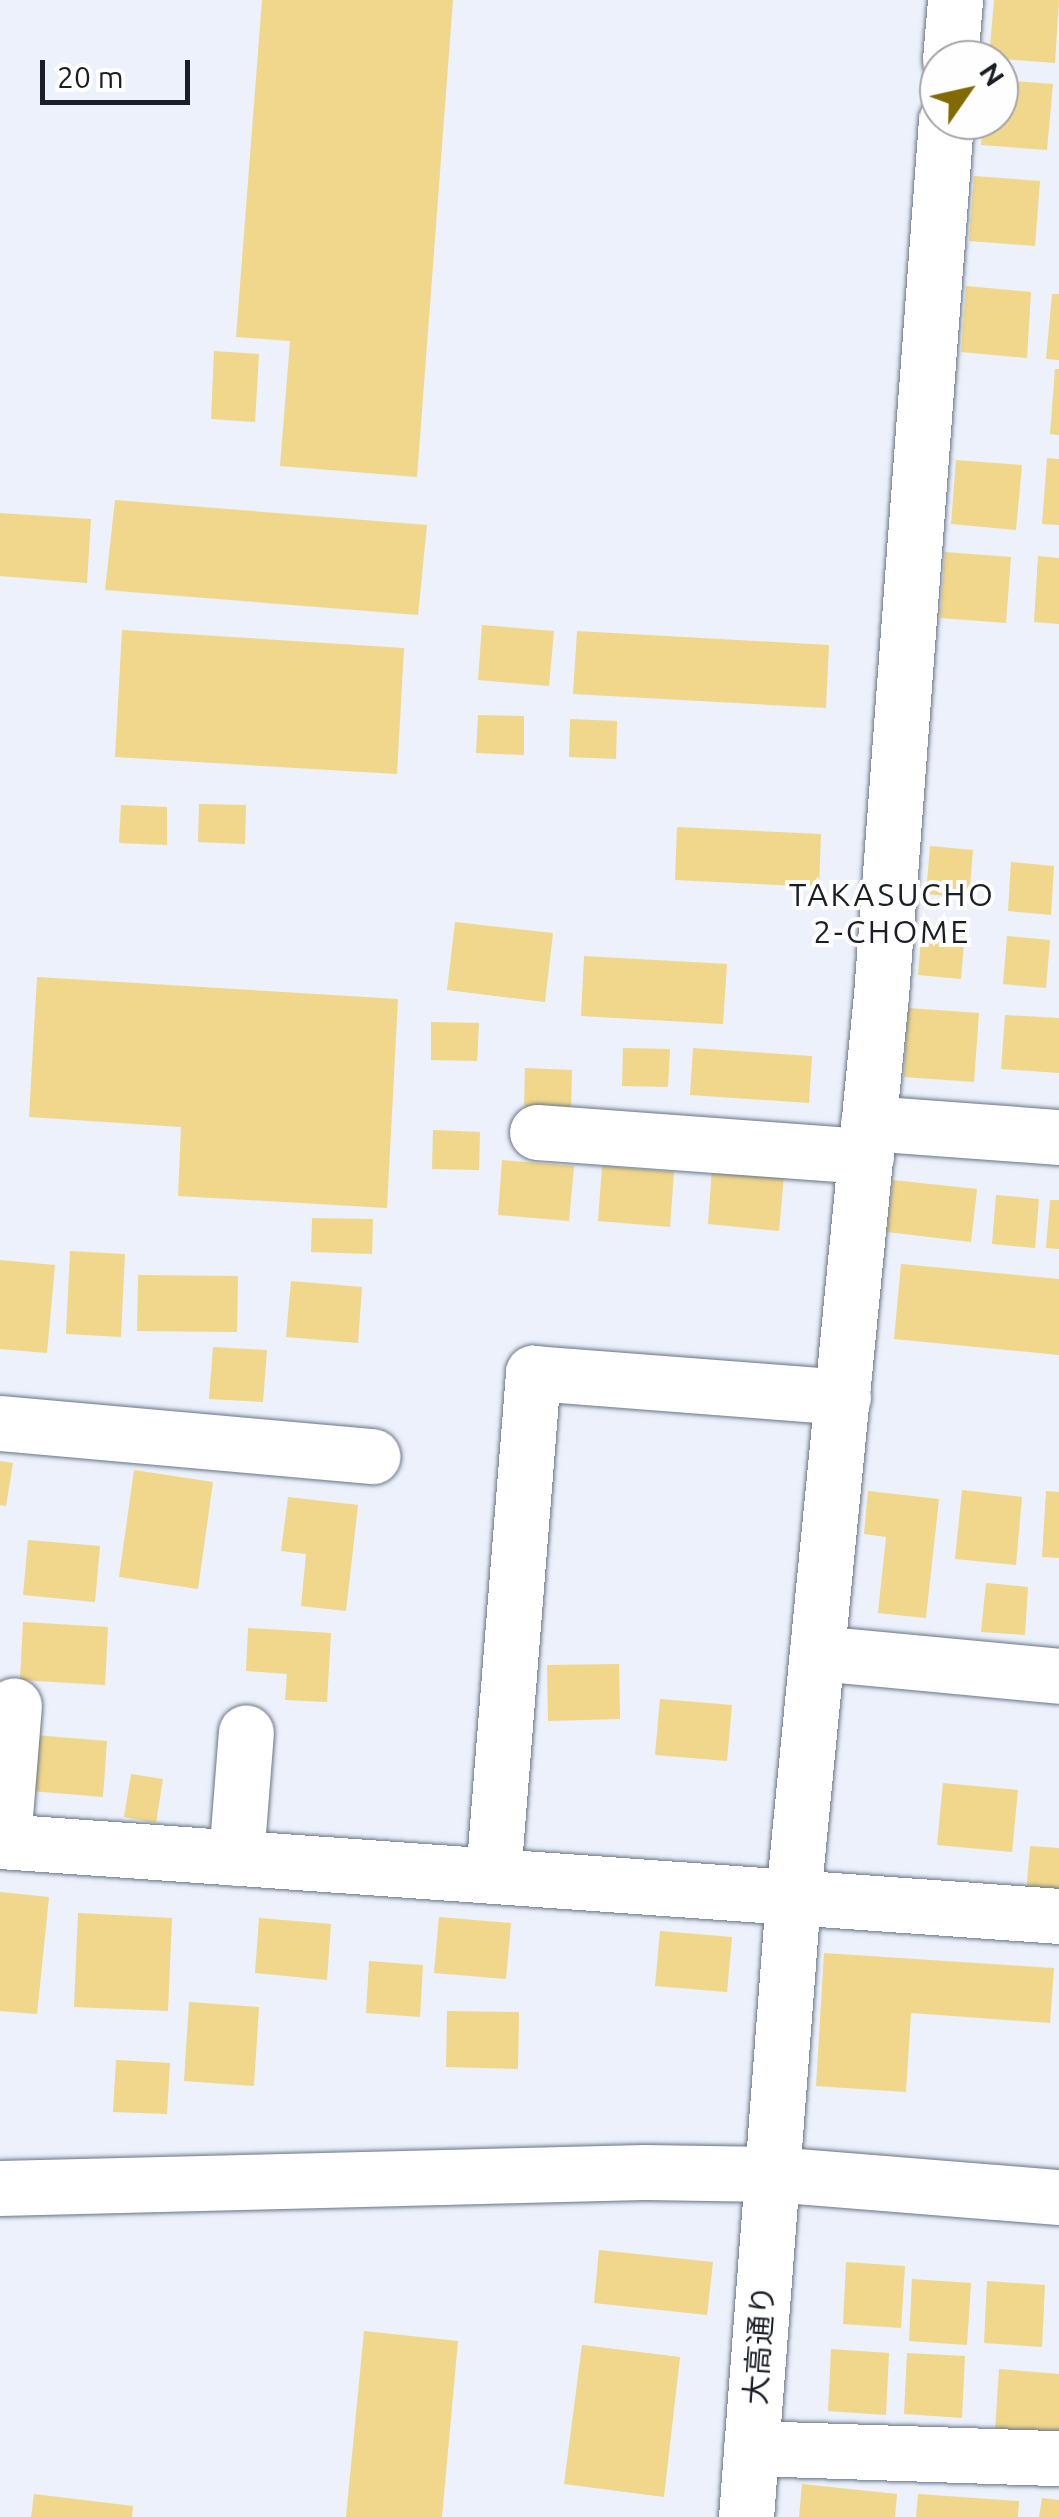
<!DOCTYPE html>
<html>
<head>
<meta charset="utf-8">
<style>
	body { margin:0 }
	#map { position:relative; width:1059px; height:2517px; overflow:hidden; background:#ecf1fb; font-family:Ubuntu,"Noto Sans JP",sans-serif }
	div>[style] { position:absolute }
	.building>* { inset:0; background:#f0d78b }
	.roads { filter:drop-shadow(0 0 2px #677487) drop-shadow(0 0 2px #677487) }
	.street>* { height:55px; margin:-27.5px; padding:0 27.5px; transform-origin:27.5px; border-radius:27.5px; background:#fff }
	.secondary>* { height:55px; margin:-27.5px; padding:0 27.5px; transform-origin:27.5px; border-radius:27.5px; background:#fff }
	span { translate:-50% -50%; white-space:nowrap; text-align:center; line-height:1.15; -webkit-text-stroke:8px #fefefe; paint-order:stroke }
	.street-label { font-size:30px; color:#1a1f27 }
	.neighbourhood-label { font-size:32px; color:#1a1f27; letter-spacing:2.5px }
	.north { position:absolute; left:919px; top:40px; width:100px; height:100px; box-sizing:border-box; background:#fefefe; border:2px solid #a3a5a8; border-radius:50%; rotate:56deg; font-size:28px; font-weight:700; line-height:40px; text-align:center; color:#1a1f27 }
	.north::after { content:''; display:block; margin:auto; width:35px; height:45px; background:#826901; clip-path:polygon(50% 0,100% 100%,50% 72%,0 100%) }
	.scale { position:absolute; left:40px; top:60px; width:150px; height:45px; box-sizing:border-box; border:5px solid #1a1f27; border-top:0; padding-left:12px; font-size:30px; line-height:35px; white-space:nowrap; color:#1a1f27; -webkit-text-stroke:8px #fefefe; paint-order:stroke }
</style>
</head>
<body>
<div id="map">
	<div class="building">
		<i style="clip-path:polygon(262px 0,453px 0,417px 477px,280px 466px,290px 341px,236px 337px)"></i>
		<i style="clip-path:polygon(994px 0,1059px 0,1055px 63px,989px 58px)"></i>
		<i style="clip-path:polygon(999px 80px,1053px 84px,1047px 150px,981px 145px,983px 120px,999px 120px)"></i>
		<i style="clip-path:polygon(974px 176px,1040px 181px,1035px 246px,969px 241px)"></i>
		<i style="clip-path:polygon(966px 286px,1031px 292px,1027px 358px,961px 352px)"></i>
		<i style="clip-path:polygon(1052px 294px,1059px 294px,1059px 360px,1046px 359px)"></i>
		<i style="clip-path:polygon(214px 351px,259px 354px,255px 422px,211px 419px)"></i>
		<i style="clip-path:polygon(1055px 369px,1059px 369px,1059px 435px,1050px 434px)"></i>
		<i style="clip-path:polygon(1047px 458px,1059px 459px,1059px 525px,1042px 524px)"></i>
		<i style="clip-path:polygon(956px 460px,1022px 465px,1016px 530px,951px 524px)"></i>
		<i style="clip-path:polygon(115px 500px,427px 525px,418px 615px,105px 590px)"></i>
		<i style="clip-path:polygon(0 513px,91px 519px,87px 583px,0 576px)"></i>
		<i style="clip-path:polygon(945px 552px,1011px 557px,1006px 623px,940px 618px)"></i>
		<i style="clip-path:polygon(1038px 556px,1059px 558px,1059px 624px,1034px 622px)"></i>
		<i style="clip-path:polygon(482px 625px,554px 631px,549px 686px,478px 680px)"></i>
		<i style="clip-path:polygon(122px 630px,404px 648px,397px 774px,115px 757px)"></i>
		<i style="clip-path:polygon(577px 631px,829px 645px,826px 708px,573px 694px)"></i>
		<i style="clip-path:polygon(478px 715px,524px 716px,524px 755px,476px 753px)"></i>
		<i style="clip-path:polygon(570px 719px,617px 721px,616px 759px,569px 757px)"></i>
		<i style="clip-path:polygon(199px 804px,246px 805px,245px 844px,198px 842px)"></i>
		<i style="clip-path:polygon(121px 805px,167px 807px,167px 845px,119px 843px)"></i>
		<i style="clip-path:polygon(677px 827px,821px 834px,819px 887px,675px 880px)"></i>
		<i style="clip-path:polygon(930px 846px,973px 850px,969px 898px,926px 894px)"></i>
		<i style="clip-path:polygon(1011px 862px,1054px 866px,1051px 915px,1008px 911px)"></i>
		<i style="clip-path:polygon(455px 922px,553px 933px,545px 1002px,447px 990px)"></i>
		<i style="clip-path:polygon(922px 926px,965px 930px,961px 979px,918px 975px)"></i>
		<i style="clip-path:polygon(1007px 936px,1050px 940px,1046px 988px,1003px 984px)"></i>
		<i style="clip-path:polygon(584px 956px,727px 964px,723px 1024px,581px 1016px)"></i>
		<i style="clip-path:polygon(37px 977px,398px 999px,387px 1208px,178px 1196px,181px 1127px,29px 1117px)"></i>
		<i style="clip-path:polygon(908px 1008px,979px 1013px,974px 1082px,904px 1077px)"></i>
		<i style="clip-path:polygon(1005px 1015px,1059px 1018px,1059px 1073px,1001px 1069px)"></i>
		<i style="clip-path:polygon(431px 1022px,479px 1023px,477px 1061px,431px 1060px)"></i>
		<i style="clip-path:polygon(623px 1048px,670px 1049px,668px 1087px,622px 1086px)"></i>
		<i style="clip-path:polygon(693px 1048px,812px 1056px,809px 1103px,690px 1095px)"></i>
		<i style="clip-path:polygon(525px 1068px,572px 1070px,571px 1108px,524px 1106px)"></i>
		<i style="clip-path:polygon(433px 1130px,480px 1132px,479px 1170px,432px 1169px)"></i>
		<i style="clip-path:polygon(502px 1160px,574px 1166px,569px 1221px,498px 1215px)"></i>
		<i style="clip-path:polygon(602px 1166px,674px 1172px,670px 1227px,598px 1221px)"></i>
		<i style="clip-path:polygon(712px 1168px,784px 1176px,779px 1231px,708px 1224px)"></i>
		<i style="clip-path:polygon(893px 1180px,977px 1189px,971px 1242px,887px 1232px)"></i>
		<i style="clip-path:polygon(996px 1195px,1039px 1199px,1035px 1248px,992px 1244px)"></i>
		<i style="clip-path:polygon(1050px 1200px,1059px 1200px,1059px 1249px,1046px 1248px)"></i>
		<i style="clip-path:polygon(312px 1218px,373px 1219px,372px 1254px,311px 1252px)"></i>
		<i style="clip-path:polygon(70px 1251px,125px 1254px,121px 1337px,66px 1334px)"></i>
		<i style="clip-path:polygon(0 1260px,55px 1265px,47px 1353px,0 1349px)"></i>
		<i style="clip-path:polygon(901px 1264px,1059px 1279px,1059px 1355px,894px 1339px)"></i>
		<i style="clip-path:polygon(138px 1275px,238px 1276px,237px 1332px,137px 1331px)"></i>
		<i style="clip-path:polygon(291px 1281px,362px 1287px,358px 1343px,286px 1337px)"></i>
		<i style="clip-path:polygon(213px 1347px,267px 1350px,263px 1402px,209px 1399px)"></i>
		<i style="clip-path:polygon(0 1461px,13px 1463px,6px 1506px,0 1505px)"></i>
		<i style="clip-path:polygon(134px 1470px,213px 1482px,198px 1589px,119px 1577px)"></i>
		<i style="clip-path:polygon(962px 1490px,1022px 1497px,1016px 1565px,955px 1559px)"></i>
		<i style="clip-path:polygon(868px 1491px,939px 1499px,926px 1618px,878px 1613px,886px 1537px,864px 1534px)"></i>
		<i style="clip-path:polygon(1046px 1491px,1059px 1492px,1059px 1558px,1042px 1557px)"></i>
		<i style="clip-path:polygon(288px 1497px,358px 1505px,346px 1611px,301px 1606px,306px 1554px,281px 1551px)"></i>
		<i style="clip-path:polygon(28px 1540px,100px 1546px,95px 1602px,23px 1595px)"></i>
		<i style="clip-path:polygon(986px 1583px,1028px 1587px,1025px 1635px,981px 1632px)"></i>
		<i style="clip-path:polygon(23px 1622px,108px 1627px,105px 1685px,20px 1680px)"></i>
		<i style="clip-path:polygon(248px 1628px,331px 1633px,327px 1702px,285px 1700px,287px 1674px,246px 1671px)"></i>
		<i style="clip-path:polygon(619px 1664px,620px 1719px,548px 1721px,547px 1665px)"></i>
		<i style="clip-path:polygon(660px 1699px,732px 1705px,727px 1761px,655px 1755px)"></i>
		<i style="clip-path:polygon(35px 1735px,107px 1741px,103px 1797px,31px 1791px)"></i>
		<i style="clip-path:polygon(131px 1774px,163px 1779px,156px 1823px,124px 1817px)"></i>
		<i style="clip-path:polygon(943px 1783px,1018px 1790px,1012px 1852px,937px 1845px)"></i>
		<i style="clip-path:polygon(1030px 1846px,1059px 1848px,1059px 1897px,1026px 1894px)"></i>
		<i style="clip-path:polygon(0 1892px,49px 1897px,37px 2014px,0 2011px)"></i>
		<i style="clip-path:polygon(78px 1913px,172px 1918px,168px 2011px,74px 2007px)"></i>
		<i style="clip-path:polygon(439px 1917px,511px 1923px,506px 1979px,434px 1973px)"></i>
		<i style="clip-path:polygon(259px 1918px,331px 1924px,327px 1980px,255px 1973px)"></i>
		<i style="clip-path:polygon(660px 1931px,732px 1937px,727px 1992px,655px 1986px)"></i>
		<i style="clip-path:polygon(824px 1953px,1054px 1968px,1050px 2023px,911px 2013px,906px 2092px,816px 2086px)"></i>
		<i style="clip-path:polygon(369px 1961px,423px 1965px,420px 2017px,366px 2013px)"></i>
		<i style="clip-path:polygon(189px 2002px,259px 2007px,254px 2086px,184px 2081px)"></i>
		<i style="clip-path:polygon(447px 2011px,519px 2012px,518px 2069px,446px 2067px)"></i>
		<i style="clip-path:polygon(116px 2060px,170px 2063px,167px 2114px,113px 2112px)"></i>
		<i style="clip-path:polygon(599px 2250px,713px 2262px,707px 2315px,594px 2303px)"></i>
		<i style="clip-path:polygon(846px 2262px,905px 2266px,901px 2328px,843px 2324px)"></i>
		<i style="clip-path:polygon(912px 2279px,971px 2283px,967px 2345px,909px 2341px)"></i>
		<i style="clip-path:polygon(987px 2281px,1045px 2285px,1042px 2347px,984px 2343px)"></i>
		<i style="clip-path:polygon(364px 2331px,458px 2341px,442px 2517px,346px 2517px)"></i>
		<i style="clip-path:polygon(582px 2345px,680px 2357px,664px 2497px,564px 2484px)"></i>
		<i style="clip-path:polygon(831px 2349px,889px 2353px,886px 2415px,828px 2411px)"></i>
		<i style="clip-path:polygon(907px 2353px,965px 2356px,962px 2418px,904px 2414px)"></i>
		<i style="clip-path:polygon(999px 2369px,1059px 2374px,1059px 2437px,995px 2431px)"></i>
		<i style="clip-path:polygon(802px 2484px,897px 2494px,895px 2517px,799px 2517px)"></i>
		<i style="clip-path:polygon(34px 2494px,133px 2506px,132px 2517px,31px 2517px)"></i>
		<i style="clip-path:polygon(918px 2494px,1019px 2501px,1018px 2517px,916px 2517px)"></i>
		<i style="clip-path:polygon(1042px 2498px,1059px 2500px,1059px 2517px,1039px 2517px)"></i>
	</div>
	<div class="roads">
		<div class="street">
			<i style="left:950px;top:60px;width:60px;rotate:-85.2deg"></i>
			<i style="left:868px;top:1123px;width:192px;rotate:4.2deg"></i>
			<i style="left:537px;top:1132px;width:330px;rotate:4.2deg"></i>
			<i style="left:0;top:1423px;width:374px;rotate:5.1deg"></i>
			<i style="left:817px;top:1653px;width:243px;rotate:5.4deg"></i>
			<i style="left:0;top:1841px;width:1062px;rotate:4.05deg"></i>
			<i style="left:3px;top:1841px;width:136px;rotate:-85.4deg"></i>
			<i style="left:236px;top:1858px;width:126px;rotate:-85.5deg"></i>
			<i style="left:493px;top:1876px;width:505px;rotate:-85.45deg"></i>
			<i style="left:533px;top:1373px;width:311px;rotate:4.4deg"></i>
			<i style="left:751px;top:2448px;width:308px;rotate:1.9deg"></i>
			<i style="left:746px;top:2517px;width:622px;rotate:-85.66deg"></i>
			<i style="left:793px;top:1897px;width:906px;rotate:-84.43deg"></i>
			<i style="left:881px;top:995px;width:877px;rotate:-85.75deg"></i>
		</div>
		<div class="secondary">
			<i style="left:0;top:2188px;width:644px;rotate:-1.42deg"></i>
			<i style="left:644px;top:2172px;width:128px;rotate:0.9deg"></i>
			<i style="left:772px;top:2174px;width:288px;rotate:4.6deg"></i>
		</div>
	</div>
	<div class="street-label">
		<span style="left:759px;top:2345px;rotate:-86deg">大高通り</span>
	</div>
	<div class="neighbourhood-label">
		<span style="left:892px;top:913px">TAKASUCHO<br>2-CHOME</span>
	</div>
	<div class="north">N</div>
	<div class="scale">20 m</div>
</div>
</body>
</html>
